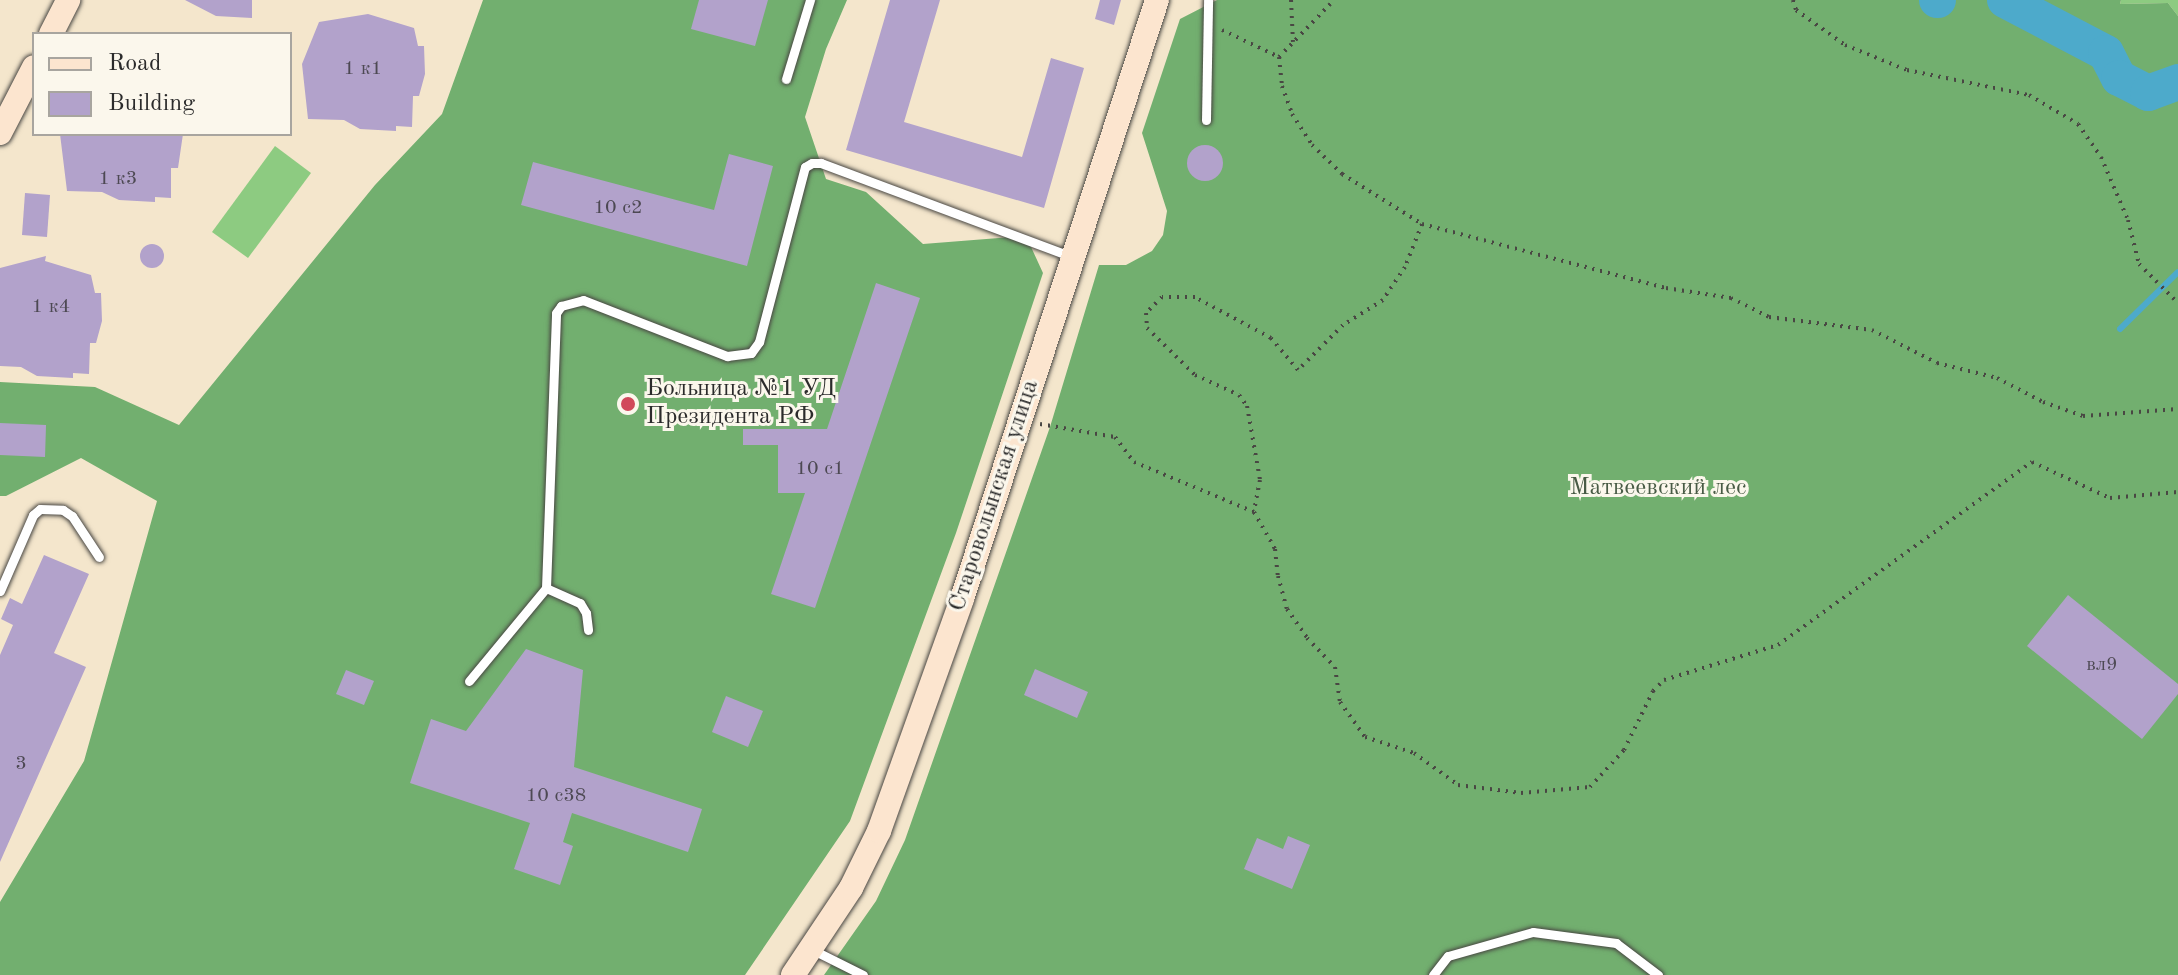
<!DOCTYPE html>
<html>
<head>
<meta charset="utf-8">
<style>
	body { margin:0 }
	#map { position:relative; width:2178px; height:975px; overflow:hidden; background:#f4e6cc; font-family:"Old Standard TT",serif }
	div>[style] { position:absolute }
	.green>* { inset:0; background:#8dcb81 }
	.forest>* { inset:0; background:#72af6f }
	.stream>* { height:6px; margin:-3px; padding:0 3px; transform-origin:3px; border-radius:3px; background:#4daacb }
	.river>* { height:36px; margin:-18px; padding:0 18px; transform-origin:18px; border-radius:18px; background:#4daacb }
	.building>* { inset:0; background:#b2a2cb }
	.round { border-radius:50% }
	.path>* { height:4px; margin-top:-2px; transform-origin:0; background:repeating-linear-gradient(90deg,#494743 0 2px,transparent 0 8px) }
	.roads { filter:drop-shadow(0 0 2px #494743) drop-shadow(0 0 2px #494743) }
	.lane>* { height:9px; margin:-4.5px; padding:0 4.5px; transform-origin:4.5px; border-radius:4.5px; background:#fff }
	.secondary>* { height:24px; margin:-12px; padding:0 12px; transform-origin:12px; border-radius:12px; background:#fce5cf }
	.dots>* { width:22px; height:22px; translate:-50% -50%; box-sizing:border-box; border:4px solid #fbf7ec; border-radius:50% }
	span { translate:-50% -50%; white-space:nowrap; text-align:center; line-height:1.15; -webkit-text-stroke:6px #fbf7ec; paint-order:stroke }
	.number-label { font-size:20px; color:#4d4953 }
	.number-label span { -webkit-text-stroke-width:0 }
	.poi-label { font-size:24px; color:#2b2b2b }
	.left { translate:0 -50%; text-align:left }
	.park-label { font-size:24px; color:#485b45 }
	.street-label { font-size:24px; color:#2b2b2b }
	.legend { position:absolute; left:32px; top:32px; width:260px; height:104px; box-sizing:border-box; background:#fbf7ec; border:2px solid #a8a59f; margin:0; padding:10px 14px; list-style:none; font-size:24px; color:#2b2b2b }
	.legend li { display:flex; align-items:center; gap:16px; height:40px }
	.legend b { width:40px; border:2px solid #a8a59f }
</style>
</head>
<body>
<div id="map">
	<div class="green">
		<i style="clip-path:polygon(2121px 0,2178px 0,2178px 16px,2168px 3px,2120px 4px)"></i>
		<i style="clip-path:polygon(275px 146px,311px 173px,248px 258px,212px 232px)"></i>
	</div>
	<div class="forest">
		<i style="clip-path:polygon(483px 0,847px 0,826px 49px,805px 117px,826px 179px,866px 192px,923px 244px,1026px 236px,1043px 273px,956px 533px,850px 821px,745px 975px,0 975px,0 902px,84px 761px,157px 501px,81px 458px,6px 496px,0 496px,0 382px,95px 387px,179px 425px,375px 185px,442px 114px)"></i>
		<i style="clip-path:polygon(1217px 0,2121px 0,2120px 4px,2168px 3px,2178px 16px,2178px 975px,824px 975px,876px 901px,905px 840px,1050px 427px,1099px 265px,1126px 265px,1152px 251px,1163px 235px,1167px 211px,1142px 133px,1180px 19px)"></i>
	</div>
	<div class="stream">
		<i style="left:2120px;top:329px;width:81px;rotate:-44.5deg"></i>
	</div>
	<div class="river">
		<i style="left:1937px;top:0;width:1px"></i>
		<i style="left:2005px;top:0;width:114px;rotate:27.7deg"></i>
		<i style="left:2106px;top:53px;width:28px;rotate:63deg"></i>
		<i style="left:2119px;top:78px;width:33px;rotate:27deg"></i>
		<i style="left:2148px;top:93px;width:32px;rotate:-20deg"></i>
	</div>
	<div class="building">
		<i style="clip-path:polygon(185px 0,252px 0,252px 18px,216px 16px)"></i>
		<i style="clip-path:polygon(699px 0,768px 0,755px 46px,691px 29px)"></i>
		<i style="clip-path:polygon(890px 0,940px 0,904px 122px,1022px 157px,1051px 58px,1084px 68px,1044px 208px,846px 150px)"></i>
		<i style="clip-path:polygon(1100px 0,1121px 0,1114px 25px,1095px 19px)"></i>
		<i style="clip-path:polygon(368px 14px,414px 28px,418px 46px,424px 46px,425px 74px,419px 96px,413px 96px,412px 127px,396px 126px,396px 131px,360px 129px,344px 120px,308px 119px,302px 64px,319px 22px)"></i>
		<i style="clip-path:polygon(60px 134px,183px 134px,178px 168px,171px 168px,171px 198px,155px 197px,155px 202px,119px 200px,102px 192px,67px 191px)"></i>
		<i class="round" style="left:1187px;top:145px;width:36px;height:36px"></i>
		<i style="clip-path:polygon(729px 154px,773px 166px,747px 266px,521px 205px,533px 162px,714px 210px)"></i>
		<i style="clip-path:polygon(25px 193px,50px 195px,47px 237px,22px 235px)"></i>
		<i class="round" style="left:140px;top:244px;width:24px;height:24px"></i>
		<i style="clip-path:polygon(46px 256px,45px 261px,91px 275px,95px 293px,101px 293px,102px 321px,96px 343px,90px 343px,89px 374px,73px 373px,73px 378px,37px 376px,21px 367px,0 366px,0 268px)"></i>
		<i style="clip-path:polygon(876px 283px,920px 298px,815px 608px,771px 594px,805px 493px,778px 493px,778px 445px,743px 445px,743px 429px,827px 429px)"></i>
		<i style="clip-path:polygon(0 423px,46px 425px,45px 457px,0 455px)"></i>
		<i style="clip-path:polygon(44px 555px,89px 574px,54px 653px,86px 667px,0 862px,0 655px,13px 625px,1px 619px,10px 598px,22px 604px)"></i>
		<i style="clip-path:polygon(2068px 595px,2178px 684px,2178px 694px,2142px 739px,2027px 646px)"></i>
		<i style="clip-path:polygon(526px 649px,583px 670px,574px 767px,702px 809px,688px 852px,572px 813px,563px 842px,573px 846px,560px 885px,514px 869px,530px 823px,410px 783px,431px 719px,466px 731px)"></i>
		<i style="clip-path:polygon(1035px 669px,1088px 692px,1077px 718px,1024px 695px)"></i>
		<i style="clip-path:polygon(346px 670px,374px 681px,364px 705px,336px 694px)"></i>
		<i style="clip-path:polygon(726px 696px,763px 711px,748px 747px,712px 732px)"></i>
		<i style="clip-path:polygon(1288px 836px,1310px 845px,1292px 889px,1244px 869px,1257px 838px,1283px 849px)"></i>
	</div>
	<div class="path">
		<i style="left:1291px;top:0;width:42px;rotate:87.3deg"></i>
		<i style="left:1793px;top:0;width:10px;rotate:73deg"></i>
		<i style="left:1796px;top:10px;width:60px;rotate:35.5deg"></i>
		<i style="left:1845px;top:45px;width:67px;rotate:22deg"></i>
		<i style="left:1907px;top:70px;width:125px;rotate:11.6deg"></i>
		<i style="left:2029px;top:95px;width:57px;rotate:30.6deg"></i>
		<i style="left:2078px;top:124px;width:40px;rotate:55.1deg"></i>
		<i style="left:2101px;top:157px;width:69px;rotate:66.8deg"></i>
		<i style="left:2128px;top:220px;width:45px;rotate:76deg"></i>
		<i style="left:2139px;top:264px;width:55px;rotate:45deg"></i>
		<i style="left:1222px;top:30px;width:63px;rotate:25.3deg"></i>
		<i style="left:1279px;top:57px;width:29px;rotate:84deg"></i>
		<i style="left:1282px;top:86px;width:30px;rotate:70deg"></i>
		<i style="left:1292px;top:114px;width:37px;rotate:57deg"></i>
		<i style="left:1312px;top:145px;width:42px;rotate:44deg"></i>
		<i style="left:1342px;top:174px;width:94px;rotate:32deg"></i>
		<i style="left:1422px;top:224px;width:252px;rotate:14.7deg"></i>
		<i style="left:1666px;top:288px;width:66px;rotate:8.7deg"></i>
		<i style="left:1731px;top:298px;width:42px;rotate:26.6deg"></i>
		<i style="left:1769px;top:317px;width:104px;rotate:7.2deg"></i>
		<i style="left:1872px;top:330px;width:73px;rotate:26.9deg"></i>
		<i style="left:1937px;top:363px;width:62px;rotate:14deg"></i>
		<i style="left:1997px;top:378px;width:52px;rotate:27.6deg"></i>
		<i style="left:2043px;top:402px;width:42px;rotate:19.3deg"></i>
		<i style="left:2083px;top:416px;width:95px;rotate:-4.2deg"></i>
		<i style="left:1279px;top:57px;width:79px;rotate:-46deg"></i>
		<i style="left:1422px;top:224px;width:46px;rotate:111.6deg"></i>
		<i style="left:1405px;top:267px;width:40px;rotate:124deg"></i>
		<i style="left:1383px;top:300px;width:47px;rotate:148deg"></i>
		<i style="left:1343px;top:325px;width:64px;rotate:135deg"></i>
		<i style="left:1298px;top:370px;width:42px;rotate:-130.2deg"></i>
		<i style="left:1271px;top:338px;width:86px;rotate:-151.7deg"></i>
		<i style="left:1195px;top:297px;width:33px;rotate:180deg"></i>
		<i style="left:1162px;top:297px;width:23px;rotate:135deg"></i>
		<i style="left:1146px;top:313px;width:15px;rotate:86deg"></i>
		<i style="left:1147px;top:328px;width:67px;rotate:44.4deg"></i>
		<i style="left:1195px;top:375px;width:48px;rotate:24.4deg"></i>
		<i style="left:1239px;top:395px;width:14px;rotate:54deg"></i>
		<i style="left:1247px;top:406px;width:75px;rotate:80deg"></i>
		<i style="left:1260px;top:480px;width:33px;rotate:101deg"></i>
		<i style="left:1254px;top:512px;width:43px;rotate:60.4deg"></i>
		<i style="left:1275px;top:549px;width:27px;rotate:84deg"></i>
		<i style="left:1278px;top:576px;width:34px;rotate:75deg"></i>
		<i style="left:1287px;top:609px;width:35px;rotate:55deg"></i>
		<i style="left:1307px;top:638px;width:40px;rotate:46deg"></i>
		<i style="left:1335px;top:667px;width:35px;rotate:82deg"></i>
		<i style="left:1340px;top:702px;width:43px;rotate:54.5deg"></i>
		<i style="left:1365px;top:737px;width:52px;rotate:18.1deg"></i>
		<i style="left:1414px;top:753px;width:54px;rotate:36deg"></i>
		<i style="left:1458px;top:785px;width:64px;rotate:7.2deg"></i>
		<i style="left:1521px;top:793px;width:69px;rotate:-5deg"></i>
		<i style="left:1590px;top:787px;width:50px;rotate:-47.4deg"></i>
		<i style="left:1624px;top:750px;width:66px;rotate:-63.8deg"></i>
		<i style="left:1653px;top:691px;width:16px;rotate:-45deg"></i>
		<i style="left:1664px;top:680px;width:119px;rotate:-17.1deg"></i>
		<i style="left:1778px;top:645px;width:313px;rotate:-35.8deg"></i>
		<i style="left:2032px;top:462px;width:86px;rotate:24.8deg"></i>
		<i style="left:2110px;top:498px;width:68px;rotate:-5deg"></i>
		<i style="left:1040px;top:424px;width:76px;rotate:9.8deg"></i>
		<i style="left:1115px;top:437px;width:31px;rotate:53deg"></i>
		<i style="left:1134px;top:462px;width:130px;rotate:22.6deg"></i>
	</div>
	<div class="roads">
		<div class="lane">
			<i style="left:786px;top:79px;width:83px;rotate:-73.1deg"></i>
			<i style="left:1206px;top:120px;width:120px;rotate:-89deg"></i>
			<i style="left:546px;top:588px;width:37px;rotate:24deg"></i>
			<i style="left:580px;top:603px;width:12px;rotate:59deg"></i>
			<i style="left:586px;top:613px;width:17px;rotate:83deg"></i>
			<i style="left:0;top:591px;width:83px;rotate:-66.5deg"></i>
			<i style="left:33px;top:515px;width:9px;rotate:-41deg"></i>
			<i style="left:40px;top:509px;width:23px;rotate:2deg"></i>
			<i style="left:63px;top:510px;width:11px;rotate:34deg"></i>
			<i style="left:72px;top:516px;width:49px;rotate:56.6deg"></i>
			<i style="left:469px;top:681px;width:121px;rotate:-50.4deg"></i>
			<i style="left:546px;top:588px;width:275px;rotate:-87.9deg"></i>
			<i style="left:556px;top:313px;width:9px;rotate:-54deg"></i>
			<i style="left:561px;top:306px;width:23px;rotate:-15deg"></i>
			<i style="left:583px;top:300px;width:155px;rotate:21.3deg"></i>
			<i style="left:727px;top:356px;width:24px;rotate:-7deg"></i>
			<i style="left:751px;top:353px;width:14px;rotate:-54deg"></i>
			<i style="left:759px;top:342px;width:181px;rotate:-75.3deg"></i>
			<i style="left:805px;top:167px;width:8px;rotate:-30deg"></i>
			<i style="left:812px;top:163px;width:9px"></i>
			<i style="left:821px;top:163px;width:269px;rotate:20.5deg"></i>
			<i style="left:813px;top:950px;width:56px;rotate:26.6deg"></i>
			<i style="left:1433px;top:975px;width:24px;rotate:-52deg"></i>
			<i style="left:1448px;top:956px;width:88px;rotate:-15.8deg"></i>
			<i style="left:1533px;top:932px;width:84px;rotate:7.5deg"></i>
			<i style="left:1616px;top:943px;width:53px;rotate:37.3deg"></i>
		</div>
		<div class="secondary">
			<i style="left:51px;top:34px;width:38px;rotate:-63deg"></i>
			<i style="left:0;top:133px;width:74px;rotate:-62.7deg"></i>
			<i style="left:793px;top:975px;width:105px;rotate:-56.3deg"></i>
			<i style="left:851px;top:888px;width:64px;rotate:-63.8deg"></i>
			<i style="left:879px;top:831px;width:246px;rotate:-70.3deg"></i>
			<i style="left:962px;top:599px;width:630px;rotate:-71.97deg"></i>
		</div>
	</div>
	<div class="dots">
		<i style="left:628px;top:404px;background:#d1495b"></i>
	</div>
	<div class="number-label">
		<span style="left:363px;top:69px">1 к1</span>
		<span style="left:118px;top:179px">1 к3</span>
		<span style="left:618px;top:208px">10 с2</span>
		<span style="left:51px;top:307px">1 к4</span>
		<span style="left:820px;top:469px">10 с1</span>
		<span style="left:2102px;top:665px">вл9</span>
		<span style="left:21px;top:764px">3</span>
		<span style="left:556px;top:796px">10 с38</span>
	</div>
	<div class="poi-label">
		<span class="left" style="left:646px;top:404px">Больница №1 УД<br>Президента РФ</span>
	</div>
	<div class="park-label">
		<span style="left:1658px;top:489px">Матвеевский лес</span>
	</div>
	<div class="street-label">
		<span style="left:995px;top:496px;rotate:-72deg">Староволынская улица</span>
	</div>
	<ul class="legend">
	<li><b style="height:10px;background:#fce5cf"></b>Road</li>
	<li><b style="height:22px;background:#b2a2cb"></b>Building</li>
	</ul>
</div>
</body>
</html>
